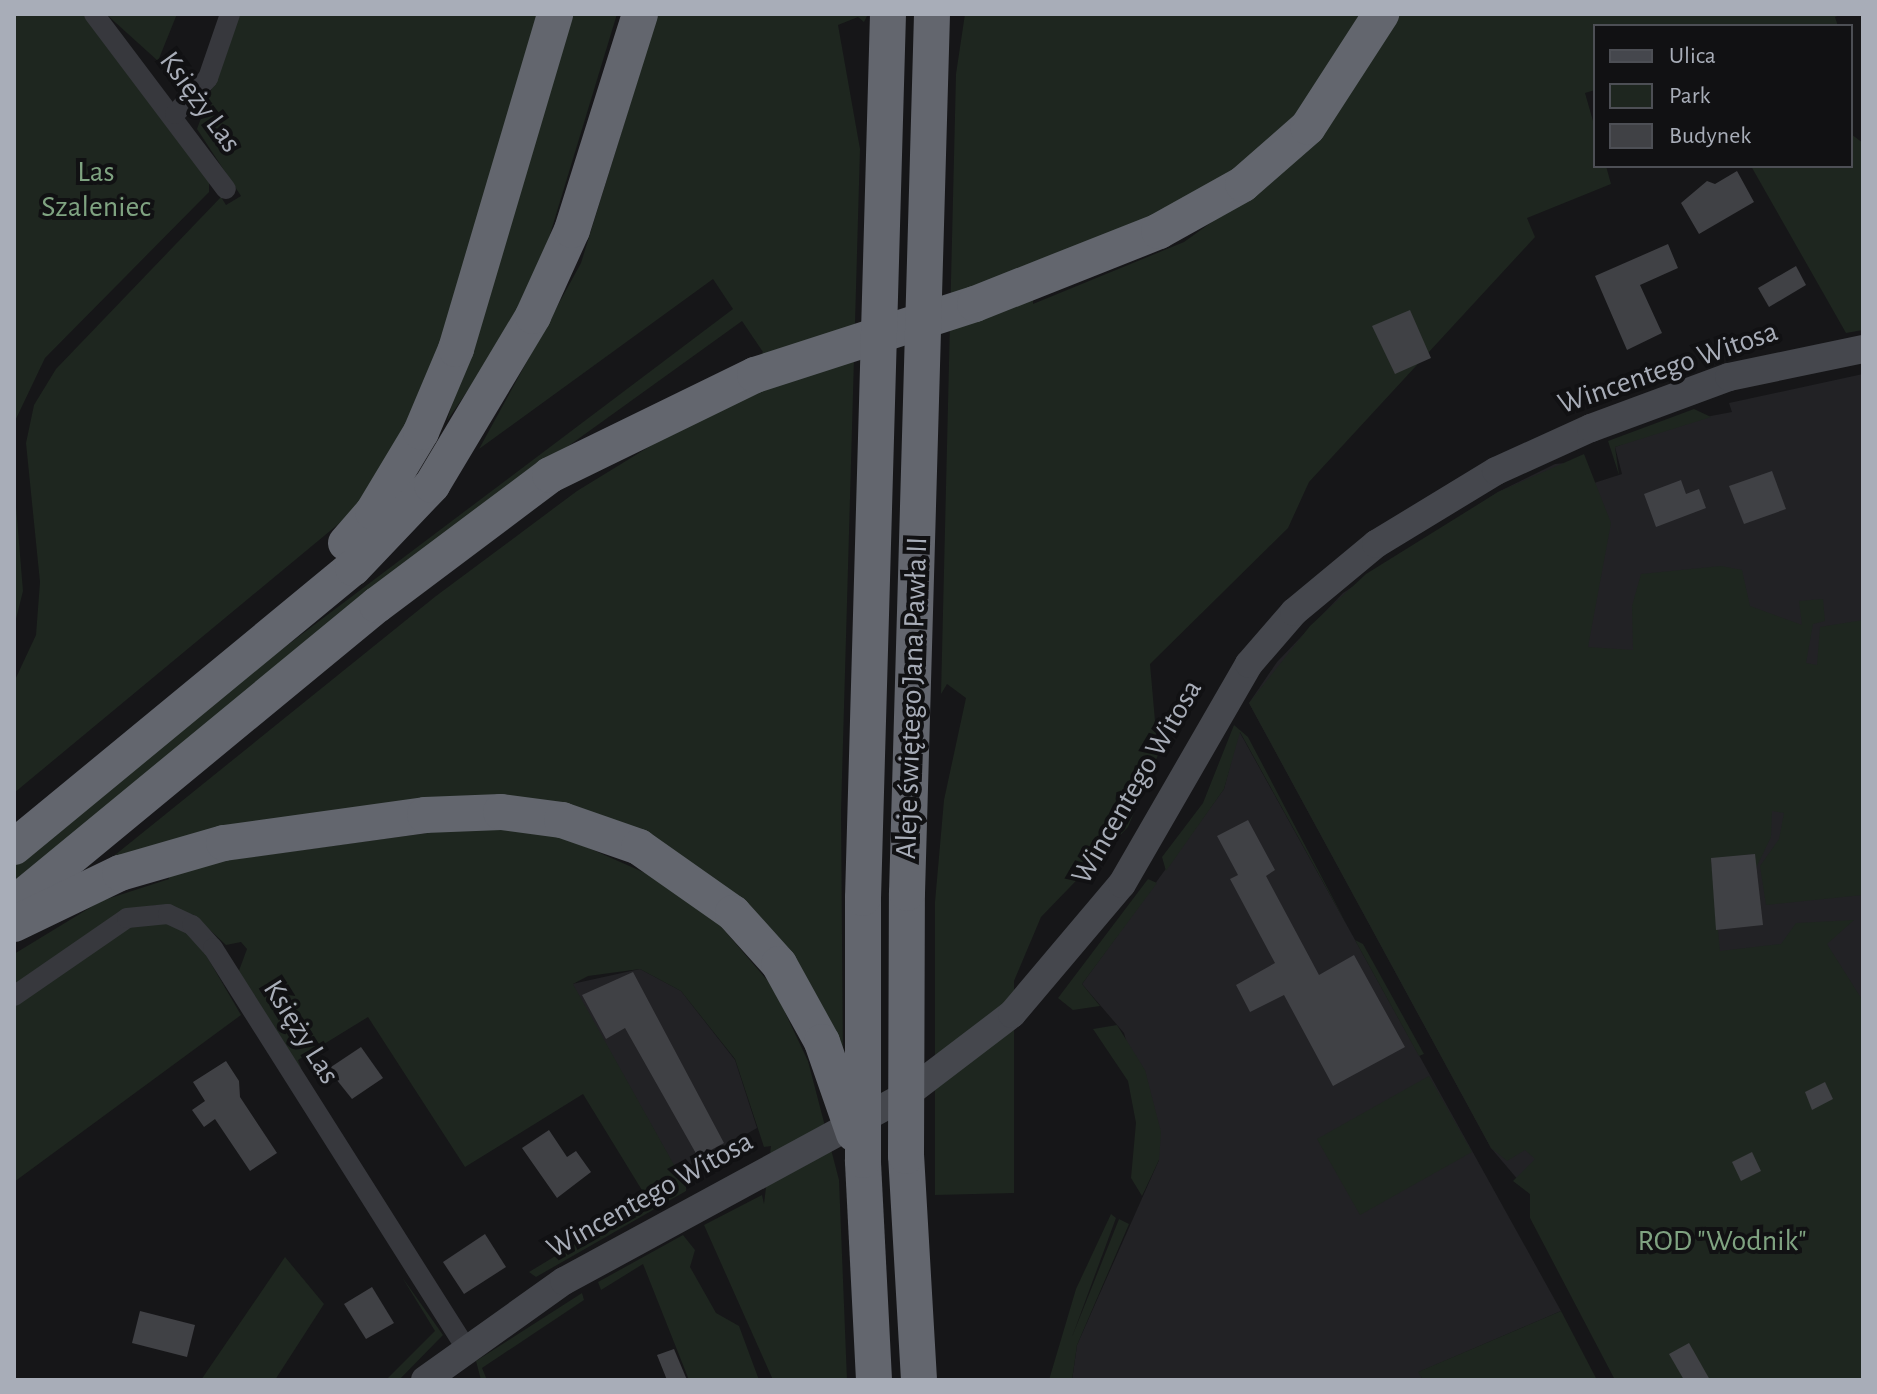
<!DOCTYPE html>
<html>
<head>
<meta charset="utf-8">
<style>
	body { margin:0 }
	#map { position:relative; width:1877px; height:1394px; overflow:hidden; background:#161618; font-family:"Alegreya Sans",sans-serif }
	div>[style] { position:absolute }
	.built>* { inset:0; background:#222225 }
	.green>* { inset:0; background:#1e261f }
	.building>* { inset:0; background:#404145 }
	.street>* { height:20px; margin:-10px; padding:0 10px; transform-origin:10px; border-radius:10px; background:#37383d }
	.secondary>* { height:28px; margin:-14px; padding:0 14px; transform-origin:14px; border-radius:14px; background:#45474d }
	.highway>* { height:36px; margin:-18px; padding:0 18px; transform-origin:18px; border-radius:18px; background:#63666e }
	span { translate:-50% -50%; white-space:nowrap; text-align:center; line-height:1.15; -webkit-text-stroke:8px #111113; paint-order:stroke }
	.street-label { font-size:30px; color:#a8adb8 }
	.park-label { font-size:30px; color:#7fa381 }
	.frame { position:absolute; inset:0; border:16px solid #a8adb8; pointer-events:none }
	.legend { position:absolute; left:1593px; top:24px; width:260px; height:144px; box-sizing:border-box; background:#111113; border:2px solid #4d4f55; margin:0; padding:10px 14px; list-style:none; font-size:24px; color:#a8adb8 }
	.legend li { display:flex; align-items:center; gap:16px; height:40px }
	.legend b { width:40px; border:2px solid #4d4f55 }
</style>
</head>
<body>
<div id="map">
	<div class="built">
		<i style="clip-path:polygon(1863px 374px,1863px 1030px,1530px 1194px,1491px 1148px,1249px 703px,1277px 662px,1343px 593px,1498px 492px,1555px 464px,1585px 461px,1594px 483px,1622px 474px,1615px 447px,1684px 421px,1732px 412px,1729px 403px)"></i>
		<i style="clip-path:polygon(1239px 731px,1561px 1311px,1419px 1372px,1423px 1380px,1072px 1380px,1077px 1345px,1159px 1160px,1124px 1033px,1082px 984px,1224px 789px)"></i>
		<i style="clip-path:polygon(640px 969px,681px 991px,735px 1060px,757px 1128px,678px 1173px,572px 984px)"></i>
	</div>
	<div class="green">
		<i style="clip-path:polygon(14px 14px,83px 14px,209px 181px,209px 192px,45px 358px,14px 423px)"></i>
		<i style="clip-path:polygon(106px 14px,177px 14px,158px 61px)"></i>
		<i style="clip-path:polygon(239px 14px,540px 14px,447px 343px,365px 502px,14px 793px,14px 682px,36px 635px,40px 582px,26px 443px,34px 405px,56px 369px,221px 197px,226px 205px,241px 196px,197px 129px)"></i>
		<i style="clip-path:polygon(567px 14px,617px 14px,548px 241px,511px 327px,447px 421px)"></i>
		<i style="clip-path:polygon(658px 14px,868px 14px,864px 22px,858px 17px,838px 25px,860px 149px,841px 812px,843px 1061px,787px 951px,549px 805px,110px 859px,436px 596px,577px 491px,665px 437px,763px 352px,742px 321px,446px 534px,14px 885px,14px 865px,184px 723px,733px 309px,713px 279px,479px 449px,581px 263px)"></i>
		<i style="clip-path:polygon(965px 14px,1362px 14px,1314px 94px,1272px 141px,1213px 190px,1034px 273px,1033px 304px,1184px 242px,1241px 201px,1392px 14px,1842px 14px,1835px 17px,1838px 26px,1595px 26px,1595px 90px,1585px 93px,1595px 128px,1595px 166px,1606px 166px,1611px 184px,1527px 218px,1535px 237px,1309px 482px,1288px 528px,1150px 664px,1158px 755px,1128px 827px,1041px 917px,1014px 981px,1014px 1193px,935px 1195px,935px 902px,944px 800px,966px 698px,947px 684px,941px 694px,956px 74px)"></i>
		<i style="clip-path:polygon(1851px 134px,1863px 143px,1863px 330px,1846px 333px,1751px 166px,1851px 166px)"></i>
		<i style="clip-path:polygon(1694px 409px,1711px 417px,1615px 447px,1619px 475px,1608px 441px)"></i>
		<i style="clip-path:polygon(1584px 454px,1611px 523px,1588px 647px,1633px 650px,1632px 606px,1641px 574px,1721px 566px,1742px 570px,1750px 606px,1802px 625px,1799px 601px,1823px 599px,1825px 621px,1813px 624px,1806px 663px,1817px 665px,1820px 627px,1863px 620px,1863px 895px,1766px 905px,1760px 866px,1779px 839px,1784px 813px,1772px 811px,1771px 837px,1756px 868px,1754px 854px,1711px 859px,1720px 951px,1781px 944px,1796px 923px,1854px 920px,1827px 944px,1863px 1001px,1863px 1380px,1615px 1380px,1530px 1218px,1530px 1194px,1513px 1181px,1535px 1159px,1525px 1150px,1507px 1161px,1491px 1148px,1249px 703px,1310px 626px,1366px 574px,1498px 492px)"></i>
		<i style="clip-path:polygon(14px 482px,23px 591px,14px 627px)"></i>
		<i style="clip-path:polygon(1234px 725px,1248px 737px,1348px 927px,1240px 732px,1224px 789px,1166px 871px,1162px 857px,1203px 803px)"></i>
		<i style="clip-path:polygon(487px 825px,548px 830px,661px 880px,719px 924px,773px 987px,808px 1061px,839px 1180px,847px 1380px,773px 1380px,704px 1225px,762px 1195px,764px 1204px,771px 1146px,764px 1147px,735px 1059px,681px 991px,640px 969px,588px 976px,573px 984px,678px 1172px,721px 1153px,686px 1172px,686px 1191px,536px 1277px,529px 1272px,648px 1200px,583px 1094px,465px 1167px,368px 1017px,298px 1060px,301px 1068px,293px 1067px,237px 976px,247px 949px,241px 942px,226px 945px,194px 915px,157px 905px,129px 910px,14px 989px,14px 954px,101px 901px,169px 879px,168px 868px)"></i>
		<i style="clip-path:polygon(1148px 879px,1157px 883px,1082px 984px,1100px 1006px,1073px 1010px,1058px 998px)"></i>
		<i style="clip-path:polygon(168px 923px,195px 936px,241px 1015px,14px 1182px,14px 1005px,101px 942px,137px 924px)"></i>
		<i style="clip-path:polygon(1355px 940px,1363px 944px,1424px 1054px,1419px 1056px)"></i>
		<i style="clip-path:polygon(1117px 1025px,1145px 1070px,1161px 1132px,1159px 1160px,1142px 1196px,1131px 1178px,1136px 1123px,1128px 1081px,1093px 1029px)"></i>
		<i style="clip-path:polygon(1429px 1076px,1472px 1152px,1360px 1215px,1317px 1139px)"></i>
		<i style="clip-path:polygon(1111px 1214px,1116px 1218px,1072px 1337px,1119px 1219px,1129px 1224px,1077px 1345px,1072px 1380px,1049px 1380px,1076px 1289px)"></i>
		<i style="clip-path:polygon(683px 1235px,695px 1250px,690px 1267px,716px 1313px,739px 1326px,759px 1380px,689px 1380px,643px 1264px,601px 1290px,598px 1282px)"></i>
		<i style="clip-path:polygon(285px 1257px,324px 1304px,275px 1380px,201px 1380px)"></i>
		<i style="clip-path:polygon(402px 1277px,443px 1335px,399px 1380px,386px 1380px,435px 1331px)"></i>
		<i style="clip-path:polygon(582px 1293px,584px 1300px,482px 1368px,487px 1380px,481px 1380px,476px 1361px)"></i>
		<i style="clip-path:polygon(1561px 1311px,1597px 1380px,1423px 1380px,1418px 1372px)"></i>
	</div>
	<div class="building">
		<i style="clip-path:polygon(1737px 171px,1754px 202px,1699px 234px,1681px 203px,1707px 181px,1715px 184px)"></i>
		<i style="clip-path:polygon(1668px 244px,1678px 268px,1640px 285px,1662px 333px,1627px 350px,1595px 276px)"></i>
		<i style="clip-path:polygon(1796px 266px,1806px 285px,1769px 307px,1758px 288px)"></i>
		<i style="clip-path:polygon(1410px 310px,1431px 358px,1395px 374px,1372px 326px)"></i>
		<i style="clip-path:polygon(1772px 471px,1786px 509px,1744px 524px,1729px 486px)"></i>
		<i style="clip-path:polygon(1681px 480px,1686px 494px,1699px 489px,1706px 508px,1656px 527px,1644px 494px)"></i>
		<i style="clip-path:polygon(1248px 820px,1275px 870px,1266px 876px,1319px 975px,1354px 955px,1405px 1047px,1333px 1086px,1284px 995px,1250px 1012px,1236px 985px,1275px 963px,1230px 879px,1238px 875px,1217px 836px)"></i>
		<i style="clip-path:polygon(1755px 854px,1763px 925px,1716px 930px,1711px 858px)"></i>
		<i style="clip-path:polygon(633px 972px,724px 1143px,698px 1157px,625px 1028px,606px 1039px,582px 995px)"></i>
		<i style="clip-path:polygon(361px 1047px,383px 1078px,352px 1099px,328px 1069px)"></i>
		<i style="clip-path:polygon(226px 1061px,239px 1081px,240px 1097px,277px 1153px,250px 1171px,215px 1119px,204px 1127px,192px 1110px,205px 1101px,193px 1082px)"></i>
		<i style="clip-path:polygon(1825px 1082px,1833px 1099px,1812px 1110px,1805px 1092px)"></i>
		<i style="clip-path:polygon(549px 1130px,567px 1157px,576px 1151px,591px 1172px,557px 1198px,522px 1148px)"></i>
		<i style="clip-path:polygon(1752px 1152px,1761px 1171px,1741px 1181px,1732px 1162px)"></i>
		<i style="clip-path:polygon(485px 1234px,506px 1267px,464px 1294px,443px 1262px)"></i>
		<i style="clip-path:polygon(372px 1287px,394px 1323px,366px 1339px,344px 1304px)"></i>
		<i style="clip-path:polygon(140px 1311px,195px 1325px,187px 1357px,132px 1343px)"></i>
		<i style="clip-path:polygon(1689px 1343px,1710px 1380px,1684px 1380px,1669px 1354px)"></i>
		<i style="clip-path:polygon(674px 1349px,687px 1380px,667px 1380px,657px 1355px)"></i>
	</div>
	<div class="street">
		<i style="left:94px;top:14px;width:219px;rotate:53deg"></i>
		<i style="left:175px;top:114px;width:49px;rotate:-47.5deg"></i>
		<i style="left:208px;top:78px;width:68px;rotate:-71deg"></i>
		<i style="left:14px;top:996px;width:137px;rotate:-34.6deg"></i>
		<i style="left:127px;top:918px;width:41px;rotate:-5.6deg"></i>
		<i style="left:168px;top:914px;width:26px;rotate:25deg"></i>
		<i style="left:192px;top:925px;width:31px;rotate:48deg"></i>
		<i style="left:213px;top:948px;width:472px;rotate:57.7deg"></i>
	</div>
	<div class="secondary">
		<i style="left:425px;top:1380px;width:171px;rotate:-35.5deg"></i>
		<i style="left:564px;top:1281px;width:386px;rotate:-28.5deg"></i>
		<i style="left:903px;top:1097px;width:137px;rotate:-37.3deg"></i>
		<i style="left:1012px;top:1014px;width:170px;rotate:-49.8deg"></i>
		<i style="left:1122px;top:884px;width:254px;rotate:-60deg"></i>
		<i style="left:1249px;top:664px;width:69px;rotate:-49.1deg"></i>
		<i style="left:1294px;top:612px;width:107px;rotate:-39.7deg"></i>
		<i style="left:1376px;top:544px;width:140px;rotate:-31.3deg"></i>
		<i style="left:1496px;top:471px;width:104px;rotate:-24.4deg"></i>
		<i style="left:1591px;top:428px;width:147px;rotate:-20.3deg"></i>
		<i style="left:1729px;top:377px;width:137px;rotate:-11.8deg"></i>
	</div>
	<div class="highway">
		<i style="left:346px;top:543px;width:41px;rotate:-48.9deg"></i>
		<i style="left:373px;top:512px;width:93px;rotate:-59deg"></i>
		<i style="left:421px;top:432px;width:90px;rotate:-67.1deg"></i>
		<i style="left:456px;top:349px;width:349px;rotate:-73.5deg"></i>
		<i style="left:14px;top:847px;width:439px;rotate:-39.5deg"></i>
		<i style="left:353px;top:568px;width:115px;rotate:-46.4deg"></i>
		<i style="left:432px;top:485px;width:197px;rotate:-59.1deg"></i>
		<i style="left:533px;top:316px;width:94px;rotate:-65.6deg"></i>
		<i style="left:572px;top:230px;width:226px;rotate:-72.5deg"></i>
		<i style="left:14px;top:904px;width:470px;rotate:-39.5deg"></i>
		<i style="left:377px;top:605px;width:216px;rotate:-36.9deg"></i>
		<i style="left:550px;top:475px;width:228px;rotate:-26deg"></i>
		<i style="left:755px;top:375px;width:231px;rotate:-17.9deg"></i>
		<i style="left:975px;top:304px;width:198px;rotate:-21.6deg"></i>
		<i style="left:1159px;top:231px;width:96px;rotate:-29.2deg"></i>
		<i style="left:1243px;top:184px;width:86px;rotate:-41.2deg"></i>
		<i style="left:1308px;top:127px;width:135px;rotate:-57.1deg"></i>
		<i style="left:14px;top:924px;width:118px;rotate:-25.7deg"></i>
		<i style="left:120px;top:873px;width:108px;rotate:-16.1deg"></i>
		<i style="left:224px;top:843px;width:203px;rotate:-7.9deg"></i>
		<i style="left:425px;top:815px;width:76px;rotate:-2.3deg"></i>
		<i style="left:501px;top:812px;width:62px;rotate:7.5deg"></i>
		<i style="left:562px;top:820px;width:82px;rotate:19.3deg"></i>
		<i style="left:639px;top:847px;width:115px;rotate:35.1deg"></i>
		<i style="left:733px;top:913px;width:69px;rotate:48deg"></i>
		<i style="left:779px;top:964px;width:89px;rotate:61.1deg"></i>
		<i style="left:822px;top:1042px;width:97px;rotate:70.8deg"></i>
		<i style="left:874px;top:1380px;width:220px;rotate:-92.9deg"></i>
		<i style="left:863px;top:1160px;width:262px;rotate:-90deg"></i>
		<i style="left:863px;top:898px;width:884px;rotate:-88.38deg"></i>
		<i style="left:919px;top:1380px;width:224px;rotate:-93.3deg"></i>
		<i style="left:906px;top:1156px;width:263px;rotate:-89.8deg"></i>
		<i style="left:907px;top:893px;width:879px;rotate:-88.37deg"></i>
	</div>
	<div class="street-label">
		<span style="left:200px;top:102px;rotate:54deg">Księży Las</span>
		<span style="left:1668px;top:368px;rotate:-19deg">Wincentego Witosa</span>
		<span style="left:912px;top:698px;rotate:-88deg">Aleje świętego Jana Pawła II</span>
		<span style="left:1137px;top:782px;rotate:-60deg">Wincentego Witosa</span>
		<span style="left:301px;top:1032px;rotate:58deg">Księży Las</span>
		<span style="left:650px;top:1195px;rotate:-29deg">Wincentego Witosa</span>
	</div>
	<div class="park-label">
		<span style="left:96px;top:189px">Las<br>Szaleniec</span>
		<span style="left:1722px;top:1241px">ROD "Wodnik"</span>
	</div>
	<div class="frame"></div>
	<ul class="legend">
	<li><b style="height:10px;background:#45474d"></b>Ulica</li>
	<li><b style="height:22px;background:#1e261f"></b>Park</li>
	<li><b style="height:22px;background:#404145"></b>Budynek</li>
	</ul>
</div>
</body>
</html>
